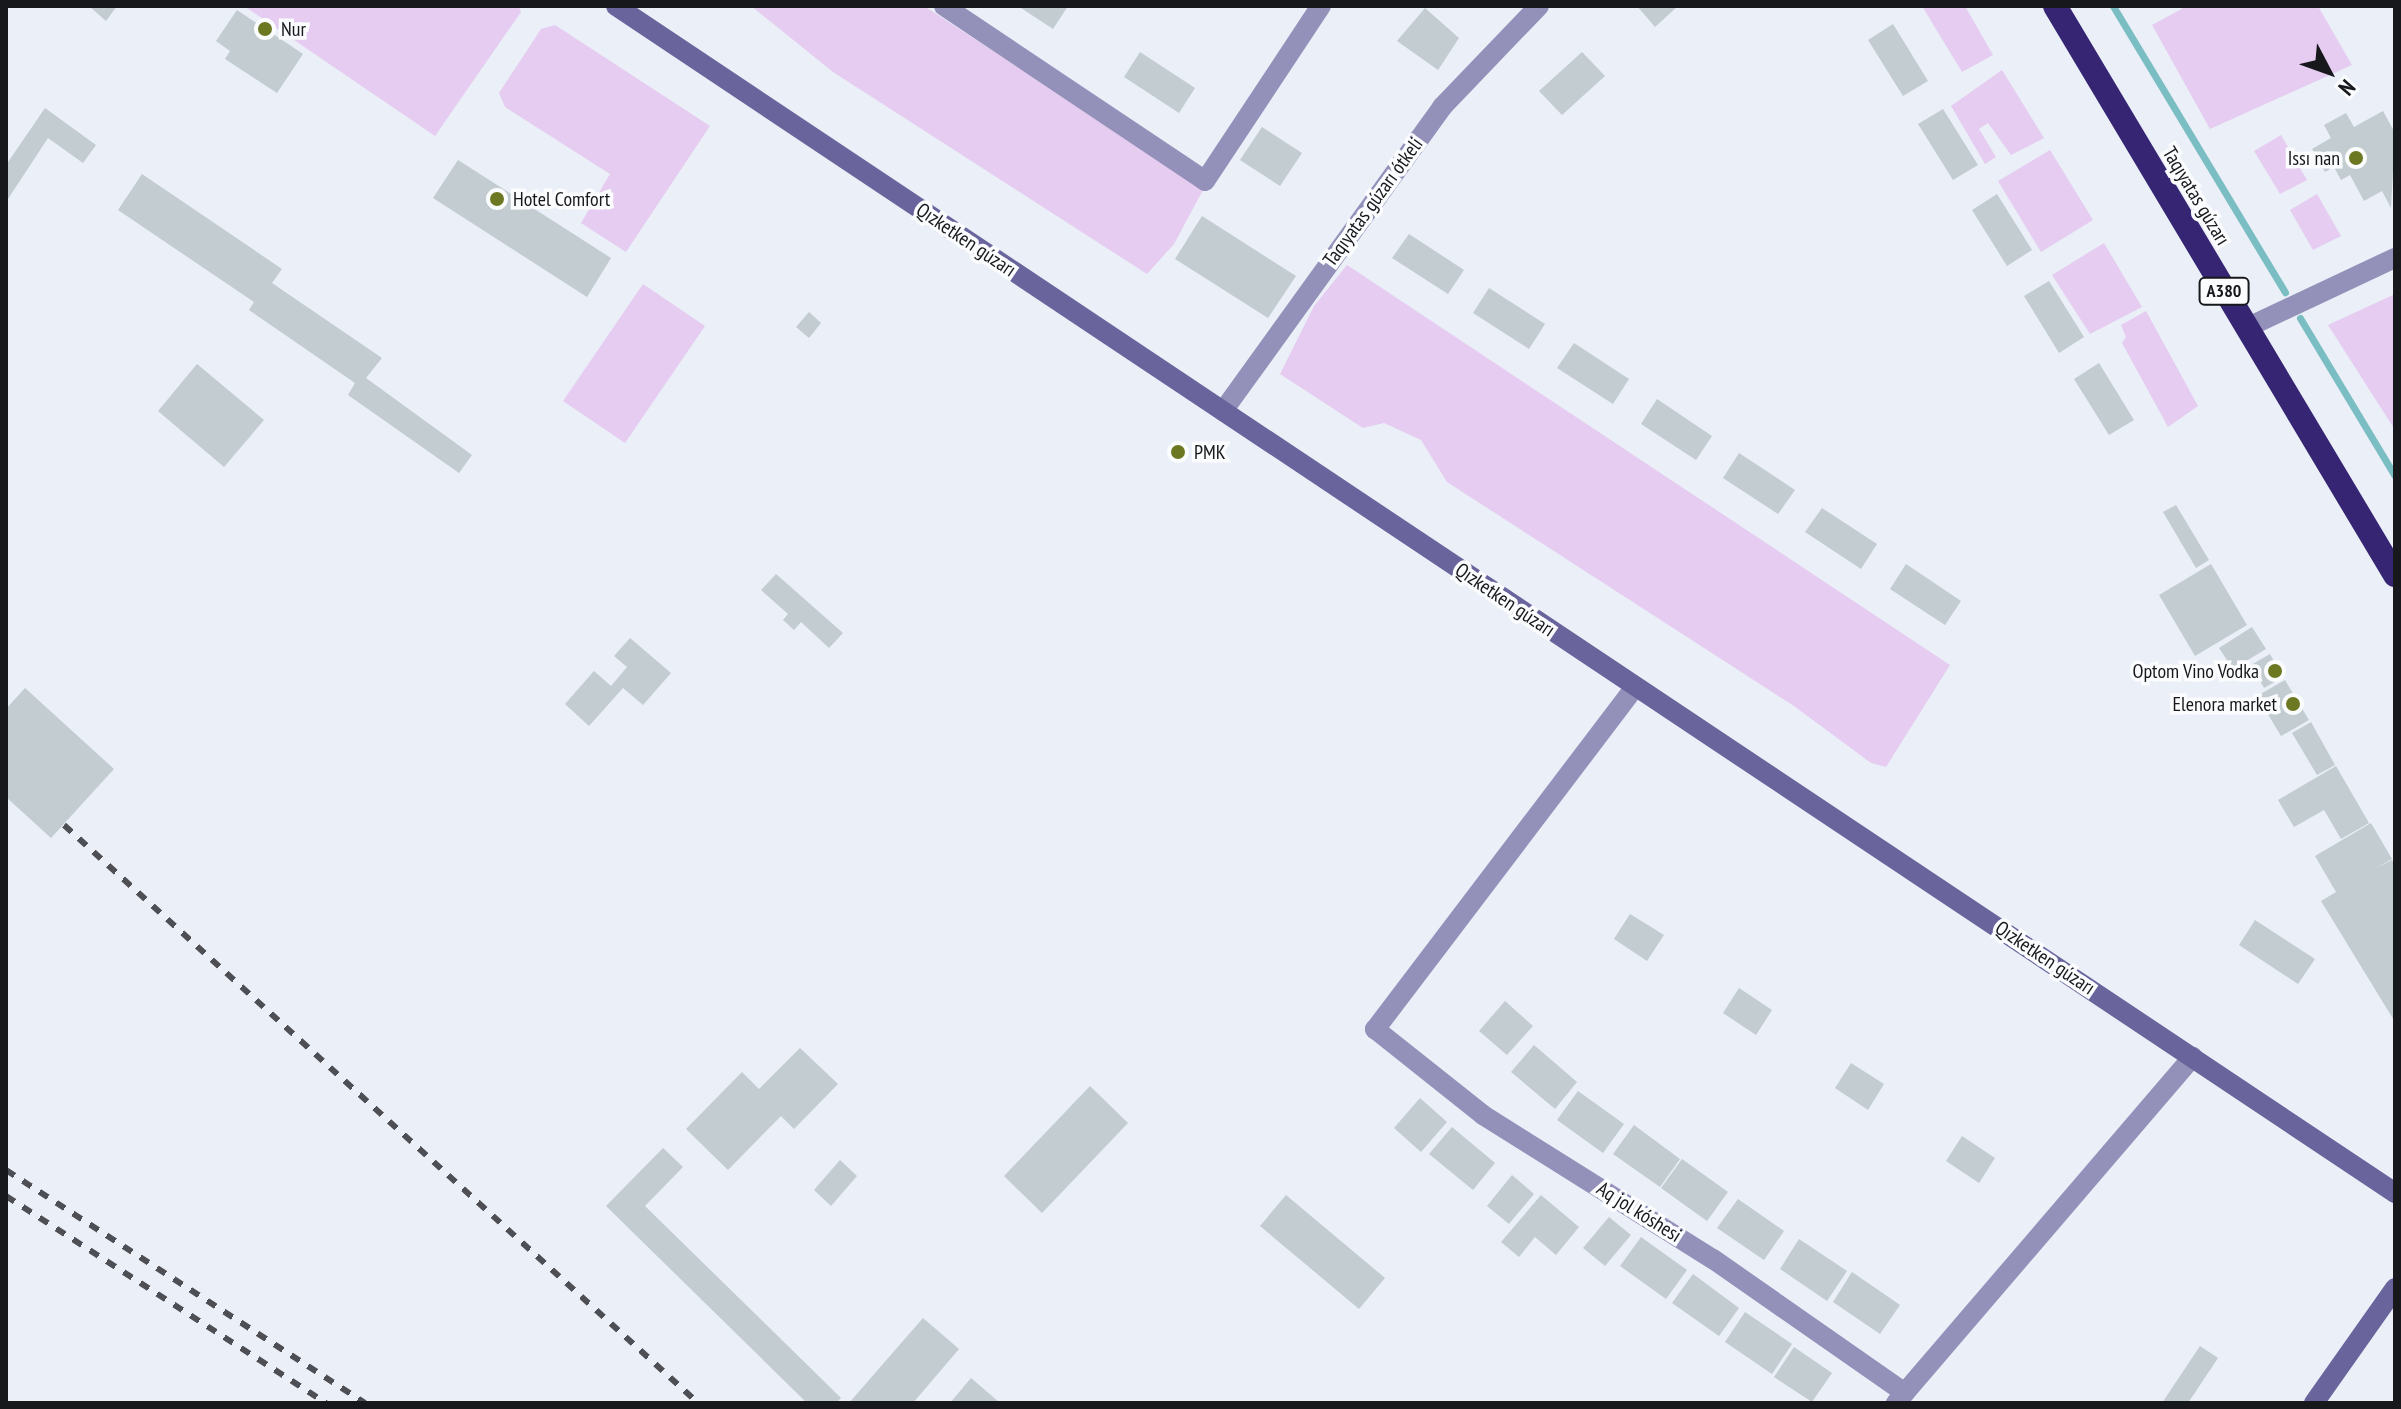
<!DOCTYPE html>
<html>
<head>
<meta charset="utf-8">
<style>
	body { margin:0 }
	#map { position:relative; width:2401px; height:1409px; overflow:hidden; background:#eaeff8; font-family:"PT Sans Narrow",sans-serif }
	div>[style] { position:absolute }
	.green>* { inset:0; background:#e5ccf0 }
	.stream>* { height:7px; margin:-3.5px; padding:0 3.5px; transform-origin:3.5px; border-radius:3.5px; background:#7abdc2 }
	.building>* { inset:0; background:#c2ccd1 }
	.street>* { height:20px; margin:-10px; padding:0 10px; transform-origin:10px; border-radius:10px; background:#9391b9 }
	.secondary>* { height:20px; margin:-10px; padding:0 10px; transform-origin:10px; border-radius:10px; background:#69649c }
	.highway>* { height:24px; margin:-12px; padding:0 12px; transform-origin:12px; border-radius:12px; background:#362573 }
	.rail>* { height:6px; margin-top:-3px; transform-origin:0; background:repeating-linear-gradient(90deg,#4d4f54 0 10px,transparent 0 20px) }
	.dots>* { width:22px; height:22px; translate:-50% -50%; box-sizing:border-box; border:4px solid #fbfcfe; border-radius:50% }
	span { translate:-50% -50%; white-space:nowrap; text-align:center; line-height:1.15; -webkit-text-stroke:7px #fbfcfe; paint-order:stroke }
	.shield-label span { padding:2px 6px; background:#fbfcfe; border:2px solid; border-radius:6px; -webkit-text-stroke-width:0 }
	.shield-label { font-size:18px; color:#16181b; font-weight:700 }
	.poi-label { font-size:20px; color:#16181b }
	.left { translate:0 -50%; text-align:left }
	.right { translate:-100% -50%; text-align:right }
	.street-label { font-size:20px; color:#16181b }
	.frame { position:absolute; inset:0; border:8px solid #16181b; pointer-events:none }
	.north { position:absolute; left:2289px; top:32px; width:80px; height:80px; -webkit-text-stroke:6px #fbfcfe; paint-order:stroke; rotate:131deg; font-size:22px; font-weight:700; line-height:32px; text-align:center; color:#16181b }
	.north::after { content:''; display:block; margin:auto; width:28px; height:36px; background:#16181b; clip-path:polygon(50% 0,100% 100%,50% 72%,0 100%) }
</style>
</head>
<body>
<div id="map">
	<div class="green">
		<i style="clip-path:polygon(244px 6px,519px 6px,521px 12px,435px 136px)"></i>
		<i style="clip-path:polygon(751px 6px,924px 6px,1204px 188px,1174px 244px,1147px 274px,833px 72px)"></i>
		<i style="clip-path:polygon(1922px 6px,1965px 6px,1993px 55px,1962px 72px)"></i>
		<i style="clip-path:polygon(2187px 6px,2318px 6px,2352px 65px,2210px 129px,2152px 25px)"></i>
		<i style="clip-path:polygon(555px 25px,710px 126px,626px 252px,581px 223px,610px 174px,505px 107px,499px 93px,541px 29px)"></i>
		<i style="clip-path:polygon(2002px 70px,2044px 138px,2011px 155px,1988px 123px,1979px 129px,1996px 157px,1985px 164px,1951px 106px)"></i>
		<i style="clip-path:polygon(2281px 135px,2307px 180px,2280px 194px,2254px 151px)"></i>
		<i style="clip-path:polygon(2050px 150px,2093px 220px,2041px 252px,1998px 181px)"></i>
		<i style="clip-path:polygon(2317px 194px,2341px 236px,2313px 250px,2290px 210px)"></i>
		<i style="clip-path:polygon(2104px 243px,2142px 307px,2090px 334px,2052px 275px)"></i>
		<i style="clip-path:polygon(1347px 265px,1950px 665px,1886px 767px,1871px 763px,1794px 706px,1447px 482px,1421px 440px,1384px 423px,1363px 428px,1280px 374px,1314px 306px)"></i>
		<i style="clip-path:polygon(643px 284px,705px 326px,625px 443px,563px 401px)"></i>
		<i style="clip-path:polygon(2395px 294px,2395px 430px,2328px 325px)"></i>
		<i style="clip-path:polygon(2146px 311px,2198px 406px,2168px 427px,2122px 343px,2126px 337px,2121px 325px)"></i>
	</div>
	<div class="stream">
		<i style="left:2113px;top:6px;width:334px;rotate:59deg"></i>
		<i style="left:2300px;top:318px;width:184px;rotate:59deg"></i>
	</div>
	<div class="building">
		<i style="clip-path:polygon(89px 6px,117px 6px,106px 21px)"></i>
		<i style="clip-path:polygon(1018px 6px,1068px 6px,1053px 29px)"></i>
		<i style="clip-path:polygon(1637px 6px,1678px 6px,1655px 27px)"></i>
		<i style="clip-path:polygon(1425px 8px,1459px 38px,1438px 70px,1397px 41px)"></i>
		<i style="clip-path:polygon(237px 10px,303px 54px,277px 93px,225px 59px,230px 51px,216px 41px)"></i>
		<i style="clip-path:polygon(1893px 24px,1928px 81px,1903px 96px,1868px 40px)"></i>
		<i style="clip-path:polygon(1140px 52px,1195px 88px,1179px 113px,1124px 77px)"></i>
		<i style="clip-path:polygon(1582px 52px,1605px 76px,1562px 115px,1539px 91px)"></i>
		<i style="clip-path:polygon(45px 108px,96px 145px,83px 163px,48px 138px,6px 202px,6px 165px)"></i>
		<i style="clip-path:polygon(1943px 109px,1978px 165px,1953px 180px,1918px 124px)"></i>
		<i style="clip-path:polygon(2383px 111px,2395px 133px,2391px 208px,2382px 191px,2364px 201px,2350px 175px,2341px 180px,2334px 167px,2325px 172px,2312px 149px,2331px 138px,2324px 125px,2346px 113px,2354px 127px)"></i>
		<i style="clip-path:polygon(1262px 127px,1302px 153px,1280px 186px,1240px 160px)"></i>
		<i style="clip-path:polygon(458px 160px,611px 258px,587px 297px,433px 198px)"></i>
		<i style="clip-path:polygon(142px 174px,282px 269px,272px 283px,382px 358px,366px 378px,472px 455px,459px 473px,348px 395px,355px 383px,249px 310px,254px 302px,118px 210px)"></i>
		<i style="clip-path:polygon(1997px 194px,2032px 250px,2007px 266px,1972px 210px)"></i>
		<i style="clip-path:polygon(1202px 216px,1296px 276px,1268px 318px,1175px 259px)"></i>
		<i style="clip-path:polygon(1409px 234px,1464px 270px,1448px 294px,1392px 258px)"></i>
		<i style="clip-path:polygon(2049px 281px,2084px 337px,2059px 353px,2024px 296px)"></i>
		<i style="clip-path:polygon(1489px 288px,1545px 324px,1529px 349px,1473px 313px)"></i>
		<i style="clip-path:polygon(809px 312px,821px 323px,809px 338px,796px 327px)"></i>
		<i style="clip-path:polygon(1574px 343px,1629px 379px,1613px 404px,1557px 368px)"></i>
		<i style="clip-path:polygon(2099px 363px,2134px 420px,2109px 435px,2074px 379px)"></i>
		<i style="clip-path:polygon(197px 364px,264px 420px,224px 467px,158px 411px)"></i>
		<i style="clip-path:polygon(1657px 399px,1712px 436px,1696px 460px,1641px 424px)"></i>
		<i style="clip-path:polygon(1739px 453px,1795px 490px,1778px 514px,1723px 478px)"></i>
		<i style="clip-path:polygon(2176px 505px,2209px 560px,2196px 568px,2163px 512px)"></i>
		<i style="clip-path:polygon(1822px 508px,1877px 544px,1861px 569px,1805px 532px)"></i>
		<i style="clip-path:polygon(1906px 564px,1961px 601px,1945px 625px,1890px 589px)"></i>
		<i style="clip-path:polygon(2211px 564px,2247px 625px,2195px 656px,2159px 595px)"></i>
		<i style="clip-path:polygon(776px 574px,843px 633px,829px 648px,801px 622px,794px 630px,783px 620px,788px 614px,761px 590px)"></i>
		<i style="clip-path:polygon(2252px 627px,2266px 649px,2233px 669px,2219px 648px)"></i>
		<i style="clip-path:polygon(630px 638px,671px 673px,643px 705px,623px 688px,589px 726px,565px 704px,594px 671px,611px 686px,627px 667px,614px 656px)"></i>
		<i style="clip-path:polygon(2270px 654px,2283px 677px,2264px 688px,2251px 665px)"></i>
		<i style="clip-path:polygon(2285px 680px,2309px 720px,2281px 736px,2257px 696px)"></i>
		<i style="clip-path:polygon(25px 688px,114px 769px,51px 838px,6px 797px,6px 709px)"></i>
		<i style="clip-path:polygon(2311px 722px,2335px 765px,2317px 775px,2292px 733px)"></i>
		<i style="clip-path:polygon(2336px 766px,2369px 823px,2341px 839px,2324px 810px,2294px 827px,2278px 800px)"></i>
		<i style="clip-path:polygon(2371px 823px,2392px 859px,2374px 869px,2392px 860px,2395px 865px,2395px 1022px,2321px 901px,2336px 892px,2315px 856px)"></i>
		<i style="clip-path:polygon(1630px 914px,1664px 935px,1647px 961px,1614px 939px)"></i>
		<i style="clip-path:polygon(2255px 920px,2315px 959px,2298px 984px,2239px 945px)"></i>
		<i style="clip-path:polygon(1739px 988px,1772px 1010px,1756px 1035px,1723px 1013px)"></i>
		<i style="clip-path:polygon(1505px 1001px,1533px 1026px,1507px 1055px,1479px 1031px)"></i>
		<i style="clip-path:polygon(1534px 1045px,1577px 1082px,1555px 1109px,1511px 1072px)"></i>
		<i style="clip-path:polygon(800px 1048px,838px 1084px,794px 1129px,781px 1116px,728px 1170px,686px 1129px,742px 1072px,759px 1089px)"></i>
		<i style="clip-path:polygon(1851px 1063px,1884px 1084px,1868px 1110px,1835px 1088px)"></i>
		<i style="clip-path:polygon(1090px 1086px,1128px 1123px,1042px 1213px,1004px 1176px)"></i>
		<i style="clip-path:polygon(1578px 1091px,1624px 1124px,1603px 1153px,1557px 1120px)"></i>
		<i style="clip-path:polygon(1420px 1098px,1447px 1122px,1421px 1152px,1394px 1128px)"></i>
		<i style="clip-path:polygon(1634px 1125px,1680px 1159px,1660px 1187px,1613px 1154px)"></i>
		<i style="clip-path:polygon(1452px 1127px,1495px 1163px,1473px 1190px,1429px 1154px)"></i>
		<i style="clip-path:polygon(1962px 1136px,1995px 1158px,1979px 1183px,1946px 1161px)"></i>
		<i style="clip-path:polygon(663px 1148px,683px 1167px,645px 1206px,841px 1398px,836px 1403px,807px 1403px,606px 1206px)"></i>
		<i style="clip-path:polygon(1682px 1159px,1728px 1192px,1707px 1221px,1661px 1188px)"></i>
		<i style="clip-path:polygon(840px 1160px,857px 1176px,831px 1206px,814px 1190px)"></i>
		<i style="clip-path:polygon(1512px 1175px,1534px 1194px,1509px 1224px,1487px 1206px)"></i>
		<i style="clip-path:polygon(1286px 1195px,1385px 1278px,1359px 1309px,1260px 1226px)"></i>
		<i style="clip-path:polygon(1541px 1195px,1579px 1227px,1556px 1255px,1535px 1237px,1519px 1257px,1501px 1242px)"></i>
		<i style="clip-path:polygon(1738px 1199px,1784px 1231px,1764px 1260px,1717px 1228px)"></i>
		<i style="clip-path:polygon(1609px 1217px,1631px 1235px,1605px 1266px,1583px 1248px)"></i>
		<i style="clip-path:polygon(1641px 1237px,1687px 1270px,1666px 1299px,1620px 1266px)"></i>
		<i style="clip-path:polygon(1799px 1239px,1847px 1271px,1827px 1301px,1780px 1269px)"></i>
		<i style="clip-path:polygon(1852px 1272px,1900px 1305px,1880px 1334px,1833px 1302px)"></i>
		<i style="clip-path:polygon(1693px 1274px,1739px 1308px,1719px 1336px,1672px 1303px)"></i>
		<i style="clip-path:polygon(1745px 1312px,1792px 1344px,1772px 1374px,1725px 1342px)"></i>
		<i style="clip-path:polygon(923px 1318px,959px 1349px,913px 1403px,849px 1403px)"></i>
		<i style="clip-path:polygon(2200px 1346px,2218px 1358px,2188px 1403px,2162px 1403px)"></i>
		<i style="clip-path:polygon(1794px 1347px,1832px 1373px,1812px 1402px,1774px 1377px)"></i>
		<i style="clip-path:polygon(971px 1378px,1000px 1403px,950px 1403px)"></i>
	</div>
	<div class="street">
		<i style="left:944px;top:6px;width:314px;rotate:33.8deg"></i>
		<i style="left:1205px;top:181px;width:210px;rotate:-56.5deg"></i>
		<i style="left:2246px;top:328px;width:165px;rotate:-25.2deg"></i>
		<i style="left:1223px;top:411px;width:375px;rotate:-54.2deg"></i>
		<i style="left:1442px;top:107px;width:140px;rotate:-46.2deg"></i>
		<i style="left:1635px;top:687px;width:430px;rotate:127.2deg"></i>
		<i style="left:1375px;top:1029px;width:138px;rotate:38.5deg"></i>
		<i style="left:1483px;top:1115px;width:271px;rotate:32.1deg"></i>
		<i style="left:1713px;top:1259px;width:234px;rotate:34.9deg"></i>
		<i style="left:1896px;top:1403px;width:456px;rotate:-49.4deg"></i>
	</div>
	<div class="secondary">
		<i style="left:616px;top:6px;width:2139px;rotate:33.71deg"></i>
		<i style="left:2314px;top:1403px;width:141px;rotate:-54.8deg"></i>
	</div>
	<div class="highway">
		<i style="left:2055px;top:6px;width:663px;rotate:59.14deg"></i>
	</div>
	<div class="rail">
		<i style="left:64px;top:825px;width:858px;rotate:42.35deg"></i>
		<i style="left:6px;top:1170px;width:428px;rotate:33deg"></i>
		<i style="left:6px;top:1196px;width:381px;rotate:32.9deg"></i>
	</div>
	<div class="dots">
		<i style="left:265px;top:29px;background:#6d7823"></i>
		<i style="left:2356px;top:158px;background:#6d7823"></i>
		<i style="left:497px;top:199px;background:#6d7823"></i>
		<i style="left:1178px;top:452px;background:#6d7823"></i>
		<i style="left:2275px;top:671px;background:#6d7823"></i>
		<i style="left:2293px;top:704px;background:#6d7823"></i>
	</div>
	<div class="shield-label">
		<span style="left:2224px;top:291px">A380</span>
	</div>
	<div class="poi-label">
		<span class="left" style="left:281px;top:29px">Nur</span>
		<span class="right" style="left:2340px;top:158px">Issı nan</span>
		<span class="left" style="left:513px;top:199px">Hotel Comfort</span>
		<span class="left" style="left:1194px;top:452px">PMK</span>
		<span class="right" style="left:2259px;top:671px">Optom Vino Vodka</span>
		<span class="right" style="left:2277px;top:704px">Elenora market</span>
	</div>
	<div class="street-label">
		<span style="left:2196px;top:196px;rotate:59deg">Taqıyatas gúzarı</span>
		<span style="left:1373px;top:202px;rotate:-54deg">Taqıyatas gúzarı ótkeli</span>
		<span style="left:966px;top:240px;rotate:34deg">Qızketken gúzarı</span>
		<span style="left:1505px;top:600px;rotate:34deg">Qızketken gúzarı</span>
		<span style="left:2045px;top:958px;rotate:34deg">Qızketken gúzarı</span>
		<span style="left:1639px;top:1212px;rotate:32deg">Aq jol kóshesi</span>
	</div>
	<div class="frame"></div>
	<div class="north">N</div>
</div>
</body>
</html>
